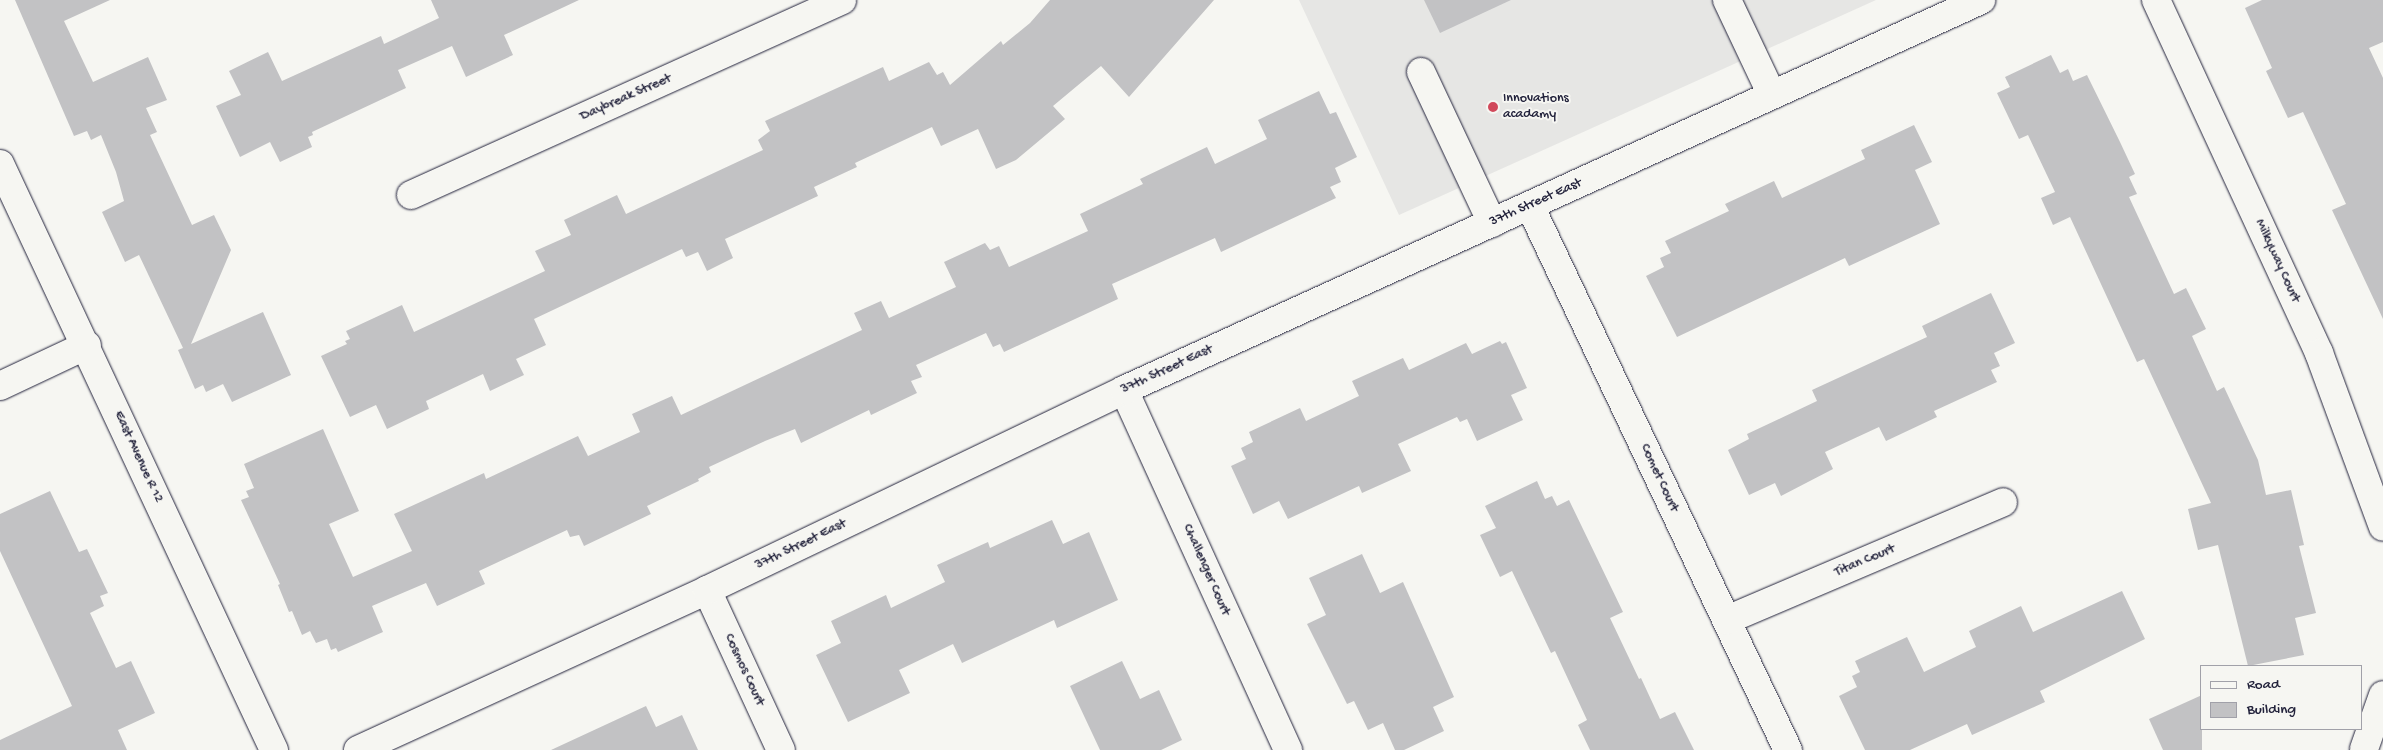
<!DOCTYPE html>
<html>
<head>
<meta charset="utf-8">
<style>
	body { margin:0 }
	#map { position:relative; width:2383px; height:750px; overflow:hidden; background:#f6f6f2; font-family:"Gochi Hand",sans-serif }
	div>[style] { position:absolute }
	.built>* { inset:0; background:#e6e6e4 }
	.building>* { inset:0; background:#c2c2c4 }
	.roads { filter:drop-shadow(0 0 1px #22223b) drop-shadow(0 0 1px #22223b) }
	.minor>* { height:28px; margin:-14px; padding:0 14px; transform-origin:14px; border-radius:14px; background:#f6f6f2 }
	.dots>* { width:14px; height:14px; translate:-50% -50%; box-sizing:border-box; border:2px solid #f6f6f2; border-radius:50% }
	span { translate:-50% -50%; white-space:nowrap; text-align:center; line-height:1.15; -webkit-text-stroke:4px #f6f6f2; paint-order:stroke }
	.street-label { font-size:14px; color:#22223b }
	.poi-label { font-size:14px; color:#22223b }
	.left { translate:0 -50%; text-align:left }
	.legend { position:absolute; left:2200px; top:665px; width:162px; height:65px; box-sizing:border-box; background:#f6f6f2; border:1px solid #a1a1a9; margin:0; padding:6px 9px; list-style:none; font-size:15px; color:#22223b }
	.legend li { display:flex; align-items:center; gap:10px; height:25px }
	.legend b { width:25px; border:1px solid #a1a1a9 }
</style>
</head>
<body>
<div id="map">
	<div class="built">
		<i style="clip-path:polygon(1299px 0,1876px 0,1399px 215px)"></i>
	</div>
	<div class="building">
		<i style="clip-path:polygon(15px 0,110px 0,64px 21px,93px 82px,148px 57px,167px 100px,146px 108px,157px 132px,150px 135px,192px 225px,214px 215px,231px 250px,191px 344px,263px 312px,291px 375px,232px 402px,223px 384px,206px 392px,203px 385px,195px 389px,178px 350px,183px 348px,139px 255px,125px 262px,102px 212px,124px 201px,116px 172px,101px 135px,91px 140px,87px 131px,74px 136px)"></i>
		<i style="clip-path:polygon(431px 0,579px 0,504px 35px,513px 55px,466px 77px,452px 46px,398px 70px,406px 88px,312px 132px,313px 135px,308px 137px,312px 147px,280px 162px,270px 142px,240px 157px,216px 106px,241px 95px,229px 71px,268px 52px,282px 81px,381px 36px,384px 44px,439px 18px)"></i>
		<i style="clip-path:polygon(1050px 0,1214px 0,1129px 97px,1101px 66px,1053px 106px,1065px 119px,1016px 160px,996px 169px,978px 129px,941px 146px,932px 127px,855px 163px,857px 167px,814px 187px,818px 196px,725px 239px,733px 258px,707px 271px,698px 252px,686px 257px,682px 249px,534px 319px,546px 345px,516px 359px,524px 375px,490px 391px,483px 374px,426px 401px,429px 409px,387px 429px,376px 405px,350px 417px,321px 356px,347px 344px,345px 341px,350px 339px,346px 331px,402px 305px,414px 332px,545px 271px,535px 251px,571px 235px,564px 220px,617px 195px,626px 214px,763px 150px,758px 140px,770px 131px,765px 121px,883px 67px,889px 81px,929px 62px,937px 75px,943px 72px,950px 85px,1001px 41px,1003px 45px,1030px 23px)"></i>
		<i style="clip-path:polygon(1424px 0,1511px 0,1440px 33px)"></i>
		<i style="clip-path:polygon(2262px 0,2383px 0,2383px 42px,2369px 48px,2383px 78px,2383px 319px,2332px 210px,2346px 204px,2303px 112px,2288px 118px,2266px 71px,2272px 68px,2245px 8px)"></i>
		<i style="clip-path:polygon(2051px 55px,2060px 73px,2068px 69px,2073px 81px,2087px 75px,2120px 142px,2135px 174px,2129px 177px,2137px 194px,2129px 197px,2174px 294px,2186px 288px,2206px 329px,2192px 336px,2217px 391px,2224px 387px,2258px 460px,2266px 495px,2291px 490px,2304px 545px,2299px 546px,2316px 613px,2295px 618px,2304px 655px,2248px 666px,2218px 545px,2198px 550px,2188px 509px,2211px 503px,2144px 359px,2137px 362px,2070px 217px,2053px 225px,2041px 198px,2055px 192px,2028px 135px,2019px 139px,1997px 93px,2010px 87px,2005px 77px)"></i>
		<i style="clip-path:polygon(1319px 91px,1330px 114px,1336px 112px,1357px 157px,1335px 168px,1341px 182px,1330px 187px,1336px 198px,1221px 252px,1215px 238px,1112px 284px,1118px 299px,1004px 352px,1000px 344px,993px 347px,986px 333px,916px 365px,922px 377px,911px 381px,917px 393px,871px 415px,869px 410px,801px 443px,795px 429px,765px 441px,709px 467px,711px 472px,698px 479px,699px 481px,647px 506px,651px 514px,584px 546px,579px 535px,570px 537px,567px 530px,479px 571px,485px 584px,437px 606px,426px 583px,372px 606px,383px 632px,338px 652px,336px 648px,331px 650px,327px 639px,316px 643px,310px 631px,302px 635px,292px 611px,289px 612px,278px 585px,280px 584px,241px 500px,249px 497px,246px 491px,254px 488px,244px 464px,323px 429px,359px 511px,329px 524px,353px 577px,412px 551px,394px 514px,484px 473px,486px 479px,578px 436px,588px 456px,640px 432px,632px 414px,672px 396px,681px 415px,862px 330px,854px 313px,881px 301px,889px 318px,956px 287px,944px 262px,985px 243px,990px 250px,999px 246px,1009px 267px,1088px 231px,1080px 214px,1143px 184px,1140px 179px,1207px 147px,1215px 164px,1267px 139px,1258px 120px)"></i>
		<i style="clip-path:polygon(1914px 125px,1932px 162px,1915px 170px,1940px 224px,1849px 266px,1845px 258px,1677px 337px,1646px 276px,1664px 267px,1660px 258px,1671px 253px,1665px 241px,1729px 211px,1725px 204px,1774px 181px,1782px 198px,1865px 159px,1861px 150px)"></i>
		<i style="clip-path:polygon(1991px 293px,2015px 343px,1994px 353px,2000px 366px,1991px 370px,1997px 382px,1934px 411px,1937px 417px,1886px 441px,1879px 427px,1825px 452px,1833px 469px,1781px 496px,1775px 483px,1749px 495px,1728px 450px,1749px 439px,1747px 434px,1817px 401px,1812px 390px,1927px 337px,1922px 326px)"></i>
		<i style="clip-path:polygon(1500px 341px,1502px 344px,1506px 342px,1527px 388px,1511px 395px,1523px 420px,1477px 441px,1467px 419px,1460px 422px,1457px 417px,1398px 444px,1411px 471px,1362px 493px,1359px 486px,1288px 519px,1279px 501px,1253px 514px,1231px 466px,1246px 459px,1241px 448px,1253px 442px,1249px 432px,1300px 408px,1306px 421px,1359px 396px,1352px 381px,1403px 358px,1409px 370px,1466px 343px,1472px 354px)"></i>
		<i style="clip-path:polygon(1537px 481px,1545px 499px,1552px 496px,1557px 506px,1569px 500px,1623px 612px,1610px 618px,1639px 679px,1641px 678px,1660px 719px,1675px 712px,1694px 750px,1590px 750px,1578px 725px,1587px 720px,1555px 651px,1551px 653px,1512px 571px,1500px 577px,1480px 535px,1496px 528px,1485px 506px)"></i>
		<i style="clip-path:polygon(50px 491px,79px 552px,87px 549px,108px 593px,100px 596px,104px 606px,90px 613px,116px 668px,131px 661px,155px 713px,118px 730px,127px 750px,0 750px,0 740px,72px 706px,0 551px,0 514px)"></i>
		<i style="clip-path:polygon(1052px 520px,1063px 544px,1089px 532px,1118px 600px,1057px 628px,1054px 620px,962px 663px,953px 644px,899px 670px,910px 693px,848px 722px,816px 655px,841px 643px,831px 621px,886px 595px,891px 608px,945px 582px,937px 565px,988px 542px,990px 548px)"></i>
		<i style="clip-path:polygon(1362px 554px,1380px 593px,1403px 582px,1454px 697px,1433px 707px,1444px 731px,1404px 750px,1395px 750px,1383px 723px,1368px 730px,1354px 701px,1347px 704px,1307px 624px,1326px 615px,1309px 578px)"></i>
		<i style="clip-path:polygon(2122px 591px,2145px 639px,2040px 691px,2045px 702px,1972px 735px,1967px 724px,1910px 750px,1865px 750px,1839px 696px,1857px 687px,1852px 676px,1860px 672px,1855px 661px,1907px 637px,1924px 672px,1976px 647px,1969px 631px,2021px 606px,2033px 632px)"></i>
		<i style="clip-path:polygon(1122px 661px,1140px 699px,1159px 690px,1182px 740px,1161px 750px,1100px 750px,1070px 686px)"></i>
		<i style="clip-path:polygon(2202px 695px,2202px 750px,2163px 750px,2149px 719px)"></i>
		<i style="clip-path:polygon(646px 706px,656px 727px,682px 715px,698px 750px,551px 750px)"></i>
	</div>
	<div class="roads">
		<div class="minor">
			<i style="left:1727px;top:0;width:105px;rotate:64.7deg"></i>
			<i style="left:2156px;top:0;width:389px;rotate:65.2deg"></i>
			<i style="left:2319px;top:353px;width:185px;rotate:69.8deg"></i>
			<i style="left:1421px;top:72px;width:167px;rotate:64.8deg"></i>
			<i style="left:0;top:164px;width:647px;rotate:64.94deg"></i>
			<i style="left:411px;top:195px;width:473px;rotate:-24.3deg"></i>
			<i style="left:1530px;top:206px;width:602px;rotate:64.63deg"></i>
			<i style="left:0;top:386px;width:96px;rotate:-25.2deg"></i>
			<i style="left:1124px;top:390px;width:396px;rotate:65.5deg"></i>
			<i style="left:707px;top:590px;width:176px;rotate:65.2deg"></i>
			<i style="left:1727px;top:620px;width:300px;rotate:-23.1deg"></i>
			<i style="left:2364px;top:749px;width:57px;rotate:-70.6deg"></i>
			<i style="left:358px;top:750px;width:384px;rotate:-24.6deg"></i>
			<i style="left:707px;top:590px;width:462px;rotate:-25.6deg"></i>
			<i style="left:1124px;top:390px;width:942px;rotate:-24.47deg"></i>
		</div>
	</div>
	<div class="dots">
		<i style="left:1493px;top:107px;background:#d1495b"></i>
	</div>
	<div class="street-label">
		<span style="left:626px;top:98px;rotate:-24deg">Daybreak Street</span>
		<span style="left:1536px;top:203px;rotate:-24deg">37th Street East</span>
		<span style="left:2277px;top:261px;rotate:65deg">Milkyway Court</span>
		<span style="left:1167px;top:370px;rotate:-25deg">37th Street East</span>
		<span style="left:138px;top:457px;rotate:65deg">East Avenue R 12</span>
		<span style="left:1659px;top:478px;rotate:65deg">Comet Court</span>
		<span style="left:801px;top:545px;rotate:-26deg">37th Street East</span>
		<span style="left:1865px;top:561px;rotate:-23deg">Titan Court</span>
		<span style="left:1206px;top:570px;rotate:66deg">Challenger Court</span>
		<span style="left:744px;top:670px;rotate:65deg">Cosmos Court</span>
	</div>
	<div class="poi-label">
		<span class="left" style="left:1503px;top:107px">Innovations<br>acadamy</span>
	</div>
	<ul class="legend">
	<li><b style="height:6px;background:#f6f6f2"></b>Road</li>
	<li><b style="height:14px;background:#c2c2c4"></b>Building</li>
	</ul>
</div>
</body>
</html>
